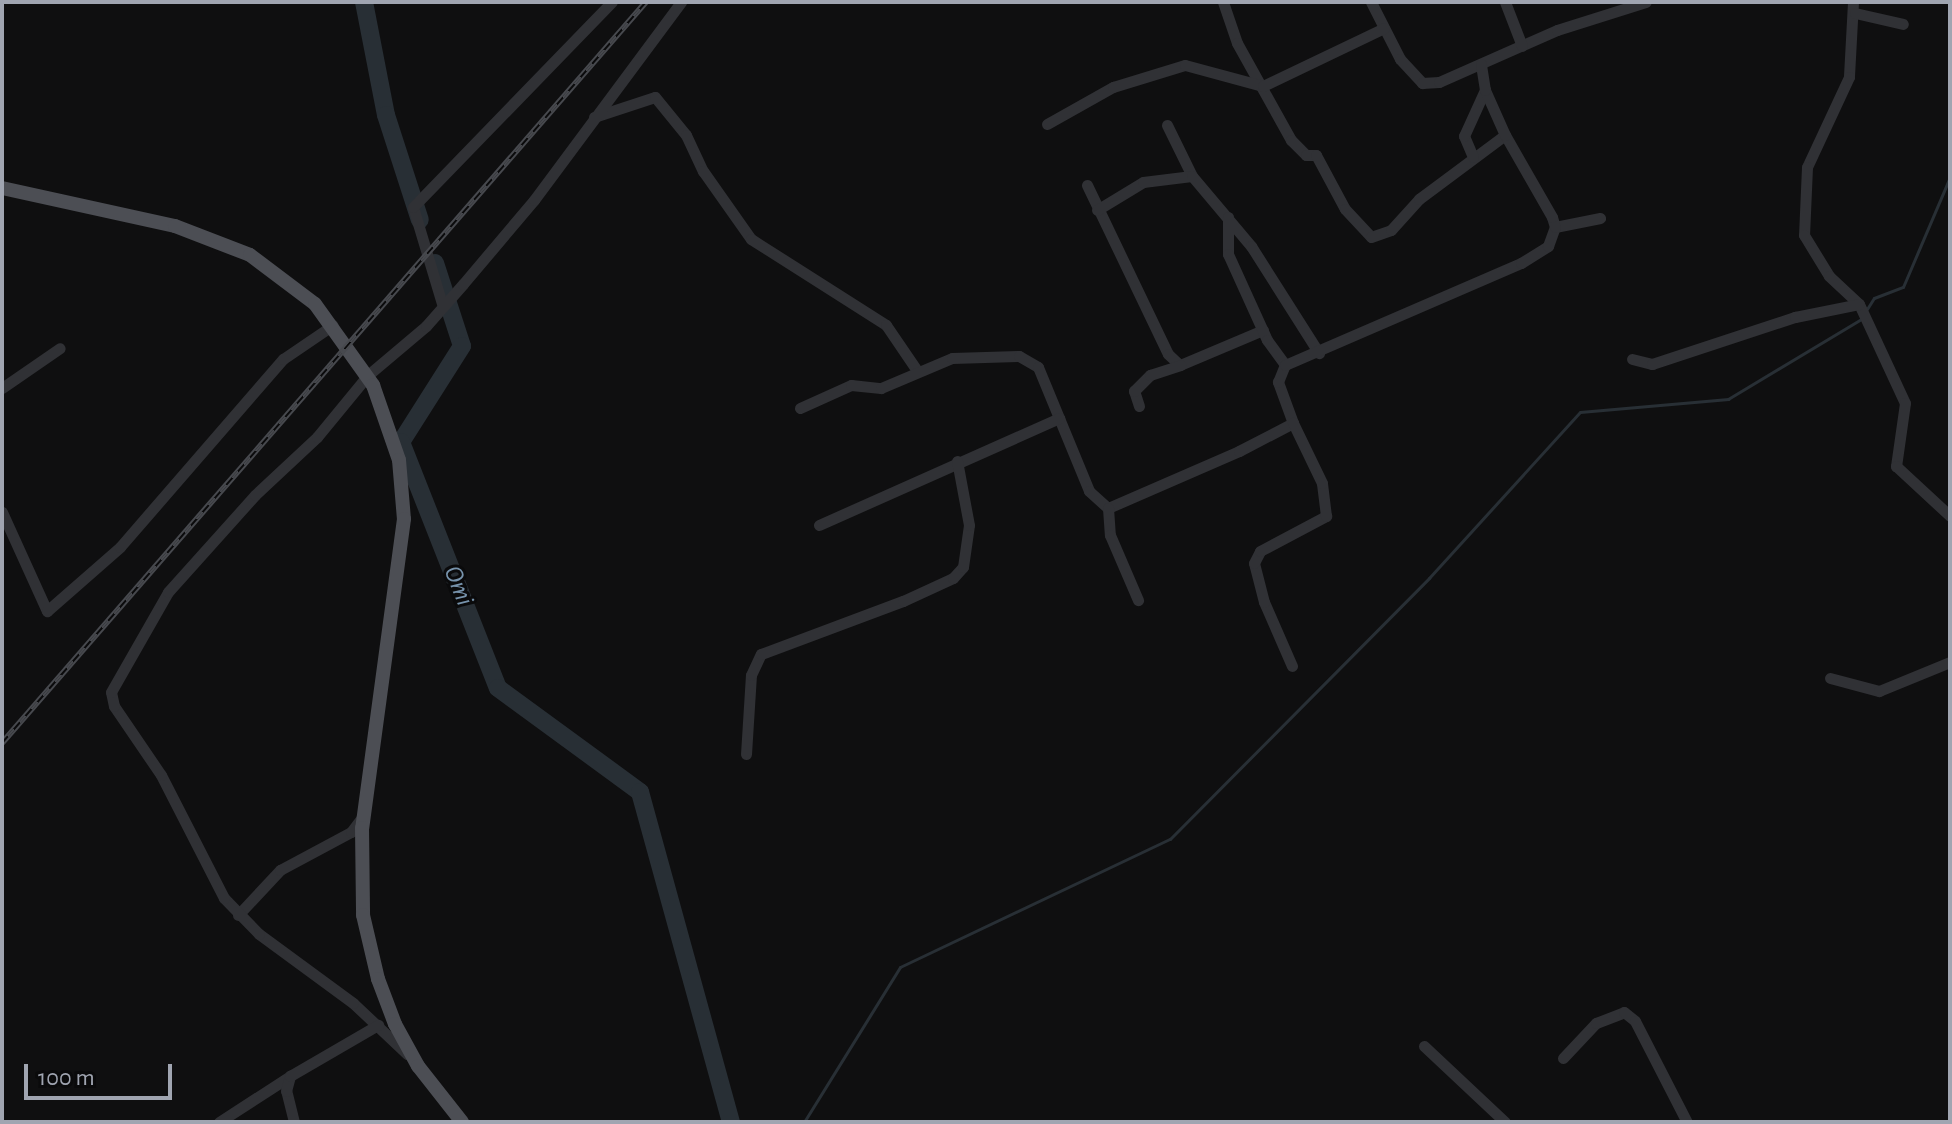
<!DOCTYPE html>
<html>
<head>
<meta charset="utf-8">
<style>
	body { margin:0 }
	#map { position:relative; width:1952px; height:1124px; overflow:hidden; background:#0f0f10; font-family:"Alegreya Sans",sans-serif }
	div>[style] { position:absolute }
	.stream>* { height:3px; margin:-1.5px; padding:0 1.5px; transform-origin:1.5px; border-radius:1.5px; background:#282f35 }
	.river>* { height:18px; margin:-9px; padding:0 9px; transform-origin:9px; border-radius:9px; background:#282f35 }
	.minor>* { height:11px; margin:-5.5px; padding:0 5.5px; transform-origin:5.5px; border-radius:5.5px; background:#303135 }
	.major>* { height:14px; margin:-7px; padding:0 7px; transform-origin:7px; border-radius:7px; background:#4c4e54 }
	.rail>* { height:6px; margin-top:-3px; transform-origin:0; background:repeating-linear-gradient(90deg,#0a0a0b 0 9px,#47494e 0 18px); box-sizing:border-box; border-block:2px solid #47494e }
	span { translate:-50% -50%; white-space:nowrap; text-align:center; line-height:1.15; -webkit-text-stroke:6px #0a0a0b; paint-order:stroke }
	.water-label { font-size:26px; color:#7793ac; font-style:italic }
	.frame { position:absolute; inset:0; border:4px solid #a0a5b1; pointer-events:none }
	.scale { position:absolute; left:24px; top:1064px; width:148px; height:36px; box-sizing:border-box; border:4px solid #a0a5b1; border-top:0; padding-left:10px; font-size:24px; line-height:28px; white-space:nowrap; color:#a0a5b1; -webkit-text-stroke:6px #0a0a0b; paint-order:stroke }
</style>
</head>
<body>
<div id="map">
	<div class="stream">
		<i style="left:1867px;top:309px;width:13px;rotate:-58deg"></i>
		<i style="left:1874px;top:298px;width:31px;rotate:-21deg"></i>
		<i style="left:1903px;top:287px;width:120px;rotate:-66.9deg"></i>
		<i style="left:804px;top:1122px;width:182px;rotate:-58.2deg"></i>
		<i style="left:900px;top:967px;width:299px;rotate:-25.4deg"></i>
		<i style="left:1170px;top:839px;width:368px;rotate:-45.2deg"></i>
		<i style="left:1429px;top:578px;width:224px;rotate:-47.7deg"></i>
		<i style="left:1580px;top:412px;width:149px;rotate:-5deg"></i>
		<i style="left:1728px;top:399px;width:155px;rotate:-31deg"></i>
	</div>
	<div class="river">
		<i style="left:364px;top:2px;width:115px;rotate:79deg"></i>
		<i style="left:386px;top:115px;width:110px;rotate:72.1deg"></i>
		<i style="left:435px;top:263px;width:87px;rotate:72deg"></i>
		<i style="left:462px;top:346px;width:114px;rotate:122.4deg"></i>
		<i style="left:401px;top:442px;width:264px;rotate:68.5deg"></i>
		<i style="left:498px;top:688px;width:176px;rotate:36.2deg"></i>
		<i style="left:640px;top:792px;width:342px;rotate:74.6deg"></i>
	</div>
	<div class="minor">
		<i style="left:1223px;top:2px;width:43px;rotate:71.1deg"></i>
		<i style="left:1237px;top:43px;width:111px;rotate:60.9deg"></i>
		<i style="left:1291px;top:140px;width:21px;rotate:45deg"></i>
		<i style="left:1306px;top:155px;width:10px"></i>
		<i style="left:1316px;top:155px;width:61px;rotate:61.8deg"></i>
		<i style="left:1345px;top:209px;width:38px;rotate:47deg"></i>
		<i style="left:1371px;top:237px;width:21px;rotate:-19deg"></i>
		<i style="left:1391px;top:230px;width:42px;rotate:-47.9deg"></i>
		<i style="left:1419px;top:199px;width:107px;rotate:-36.7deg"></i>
		<i style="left:1371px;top:2px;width:64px;rotate:63deg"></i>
		<i style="left:1400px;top:59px;width:33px;rotate:47deg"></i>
		<i style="left:1422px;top:83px;width:17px;rotate:-3deg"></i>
		<i style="left:1439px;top:82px;width:129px;rotate:-23.8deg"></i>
		<i style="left:1557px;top:30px;width:93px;rotate:-17.5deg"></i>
		<i style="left:1505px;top:2px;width:47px;rotate:68.9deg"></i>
		<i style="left:1853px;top:2px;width:75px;rotate:93.1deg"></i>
		<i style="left:1849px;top:77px;width:99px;rotate:115deg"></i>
		<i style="left:1807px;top:167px;width:68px;rotate:92.5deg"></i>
		<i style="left:1804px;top:235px;width:48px;rotate:58.6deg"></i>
		<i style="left:1829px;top:276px;width:41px;rotate:43deg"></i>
		<i style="left:1859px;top:304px;width:109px;rotate:65.1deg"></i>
		<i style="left:1905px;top:403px;width:64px;rotate:98.1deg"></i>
		<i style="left:1896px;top:466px;width:74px;rotate:42.8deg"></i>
		<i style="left:1855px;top:13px;width:49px;rotate:12.9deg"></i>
		<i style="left:594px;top:117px;width:64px;rotate:-18.2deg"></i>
		<i style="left:655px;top:97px;width:49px;rotate:50.8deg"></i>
		<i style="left:686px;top:135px;width:40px;rotate:65deg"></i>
		<i style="left:703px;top:171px;width:83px;rotate:54.8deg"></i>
		<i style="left:751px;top:239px;width:160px;rotate:32.5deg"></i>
		<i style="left:886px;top:325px;width:53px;rotate:55.7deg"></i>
		<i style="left:1047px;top:124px;width:76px;rotate:-29.3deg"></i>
		<i style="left:1113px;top:87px;width:75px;rotate:-17deg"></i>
		<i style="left:1185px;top:65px;width:81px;rotate:15.1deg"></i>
		<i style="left:1263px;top:86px;width:134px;rotate:-25.6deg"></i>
		<i style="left:1167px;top:125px;width:57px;rotate:63.9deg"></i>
		<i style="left:1473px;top:157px;width:23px;rotate:-113deg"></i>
		<i style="left:1464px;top:136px;width:51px;rotate:-65.5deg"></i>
		<i style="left:1087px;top:185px;width:187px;rotate:64.4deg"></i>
		<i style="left:1168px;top:354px;width:16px;rotate:43deg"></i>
		<i style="left:1180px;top:365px;width:90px;rotate:-22.9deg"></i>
		<i style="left:1097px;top:210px;width:54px;rotate:-31.3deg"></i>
		<i style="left:1143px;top:182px;width:49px;rotate:-7deg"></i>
		<i style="left:1192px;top:176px;width:92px;rotate:49.9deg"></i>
		<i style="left:1251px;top:246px;width:127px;rotate:57.6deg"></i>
		<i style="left:1228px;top:217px;width:37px;rotate:90deg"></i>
		<i style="left:1228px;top:254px;width:94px;rotate:65.6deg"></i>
		<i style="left:1267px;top:340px;width:31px;rotate:54deg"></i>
		<i style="left:1555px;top:227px;width:46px;rotate:-11.3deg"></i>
		<i style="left:443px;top:307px;width:104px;rotate:-106.7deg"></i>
		<i style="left:413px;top:207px;width:286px;rotate:-45.9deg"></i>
		<i style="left:1632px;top:359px;width:21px;rotate:14deg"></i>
		<i style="left:1652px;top:364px;width:151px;rotate:-18.2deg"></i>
		<i style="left:1795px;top:317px;width:65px;rotate:-11.5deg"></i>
		<i style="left:2px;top:388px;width:70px;rotate:-34.6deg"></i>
		<i style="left:1139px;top:406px;width:16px;rotate:-108deg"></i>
		<i style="left:1134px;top:391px;width:23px;rotate:-45deg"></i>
		<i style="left:1150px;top:375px;width:32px;rotate:-18deg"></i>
		<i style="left:800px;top:408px;width:56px;rotate:-24.3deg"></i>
		<i style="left:851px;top:385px;width:30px;rotate:6deg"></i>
		<i style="left:881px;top:388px;width:77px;rotate:-22.9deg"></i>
		<i style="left:952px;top:358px;width:67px;rotate:-1.7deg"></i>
		<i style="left:1019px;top:356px;width:22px;rotate:30deg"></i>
		<i style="left:1038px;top:367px;width:134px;rotate:67.6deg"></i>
		<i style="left:1089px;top:491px;width:25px;rotate:42deg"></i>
		<i style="left:1108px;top:508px;width:143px;rotate:-23.5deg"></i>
		<i style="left:1239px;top:451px;width:61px;rotate:-27.4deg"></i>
		<i style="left:1293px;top:423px;width:44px;rotate:-110.1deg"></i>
		<i style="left:1278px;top:382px;width:18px;rotate:-68deg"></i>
		<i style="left:1285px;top:365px;width:257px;rotate:-23.4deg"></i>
		<i style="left:1521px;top:263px;width:32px;rotate:-32deg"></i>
		<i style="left:1548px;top:246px;width:20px;rotate:-70deg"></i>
		<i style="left:1555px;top:227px;width:10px;rotate:-107deg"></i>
		<i style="left:1552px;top:217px;width:95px;rotate:-119.8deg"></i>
		<i style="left:1505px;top:135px;width:49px;rotate:-114deg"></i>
		<i style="left:1485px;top:90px;width:26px;rotate:-99deg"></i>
		<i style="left:1108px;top:508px;width:27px;rotate:86deg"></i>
		<i style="left:1110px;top:535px;width:71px;rotate:66.7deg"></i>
		<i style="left:2px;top:512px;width:109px;rotate:65.6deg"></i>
		<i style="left:47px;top:611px;width:97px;rotate:-41.2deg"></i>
		<i style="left:120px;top:547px;width:249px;rotate:-49.1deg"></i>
		<i style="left:283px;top:359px;width:60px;rotate:-34.2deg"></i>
		<i style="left:819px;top:525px;width:263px;rotate:-24deg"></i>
		<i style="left:1292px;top:666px;width:70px;rotate:-113.6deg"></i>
		<i style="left:1264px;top:602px;width:40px;rotate:-104.4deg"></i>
		<i style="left:1254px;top:563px;width:13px;rotate:-63deg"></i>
		<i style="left:1260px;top:551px;width:75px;rotate:-27.9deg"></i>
		<i style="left:1326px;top:516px;width:33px;rotate:-97deg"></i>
		<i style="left:1322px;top:483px;width:67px;rotate:-115.8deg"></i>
		<i style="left:1830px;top:678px;width:51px;rotate:14.9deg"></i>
		<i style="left:1879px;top:691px;width:77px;rotate:-22.2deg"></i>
		<i style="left:746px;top:754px;width:79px;rotate:-86.4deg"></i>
		<i style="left:751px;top:675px;width:23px;rotate:-65deg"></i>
		<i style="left:761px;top:654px;width:152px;rotate:-20.5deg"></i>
		<i style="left:903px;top:601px;width:55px;rotate:-24.7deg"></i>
		<i style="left:953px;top:578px;width:15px;rotate:-48deg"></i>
		<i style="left:963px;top:567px;width:42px;rotate:-81.9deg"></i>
		<i style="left:969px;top:525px;width:65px;rotate:-100.6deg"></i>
		<i style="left:238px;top:915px;width:62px;rotate:-47deg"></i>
		<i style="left:280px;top:870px;width:81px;rotate:-28.2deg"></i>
		<i style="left:351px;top:832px;width:20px;rotate:-53deg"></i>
		<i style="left:1424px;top:1046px;width:111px;rotate:43.2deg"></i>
		<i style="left:407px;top:1054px;width:74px;rotate:-136.6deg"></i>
		<i style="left:353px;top:1003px;width:117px;rotate:-143.7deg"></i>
		<i style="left:259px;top:934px;width:50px;rotate:-134.2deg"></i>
		<i style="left:224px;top:898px;width:138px;rotate:-117.1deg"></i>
		<i style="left:161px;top:775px;width:83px;rotate:-124.3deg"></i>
		<i style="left:114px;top:706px;width:14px;rotate:-102deg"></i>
		<i style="left:111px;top:692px;width:115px;rotate:-60.3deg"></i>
		<i style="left:168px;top:592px;width:130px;rotate:-48.1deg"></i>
		<i style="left:255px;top:495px;width:85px;rotate:-43.1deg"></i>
		<i style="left:317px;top:437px;width:80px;rotate:-50.6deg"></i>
		<i style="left:368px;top:375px;width:76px;rotate:-40.2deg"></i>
		<i style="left:426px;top:326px;width:56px;rotate:-48.6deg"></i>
		<i style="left:463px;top:284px;width:110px;rotate:-49.8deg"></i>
		<i style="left:534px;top:200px;width:247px;rotate:-53.4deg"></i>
		<i style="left:1563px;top:1058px;width:48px;rotate:-46.7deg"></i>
		<i style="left:1596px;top:1023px;width:30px;rotate:-21deg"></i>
		<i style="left:1624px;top:1012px;width:14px;rotate:39deg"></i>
		<i style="left:1635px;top:1021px;width:114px;rotate:62.8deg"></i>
		<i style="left:219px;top:1122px;width:85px;rotate:-32.9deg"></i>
		<i style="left:294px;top:1122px;width:32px;rotate:-104deg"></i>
		<i style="left:286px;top:1091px;width:16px;rotate:-75deg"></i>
		<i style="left:290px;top:1076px;width:102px;rotate:-30.1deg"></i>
	</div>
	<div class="major">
		<i style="left:2px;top:188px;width:177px;rotate:12.4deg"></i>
		<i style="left:175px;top:226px;width:80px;rotate:21.1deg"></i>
		<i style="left:250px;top:255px;width:81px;rotate:37deg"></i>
		<i style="left:315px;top:304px;width:100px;rotate:54.4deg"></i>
		<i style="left:373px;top:385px;width:79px;rotate:70.9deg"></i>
		<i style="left:399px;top:460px;width:59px;rotate:85.2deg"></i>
		<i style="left:404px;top:519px;width:312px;rotate:97.7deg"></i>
		<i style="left:362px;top:828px;width:87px;rotate:89.3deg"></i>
		<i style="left:363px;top:915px;width:66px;rotate:76.8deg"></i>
		<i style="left:378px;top:979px;width:48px;rotate:69.3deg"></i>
		<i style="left:395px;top:1024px;width:48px;rotate:61.3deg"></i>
		<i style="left:418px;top:1066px;width:71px;rotate:51.8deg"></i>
	</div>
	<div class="rail">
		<i style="left:2px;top:743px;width:982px;rotate:-49.01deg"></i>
	</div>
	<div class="water-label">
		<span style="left:458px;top:586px;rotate:68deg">Omi</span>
	</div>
	<div class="frame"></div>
	<div class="scale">100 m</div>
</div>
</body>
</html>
